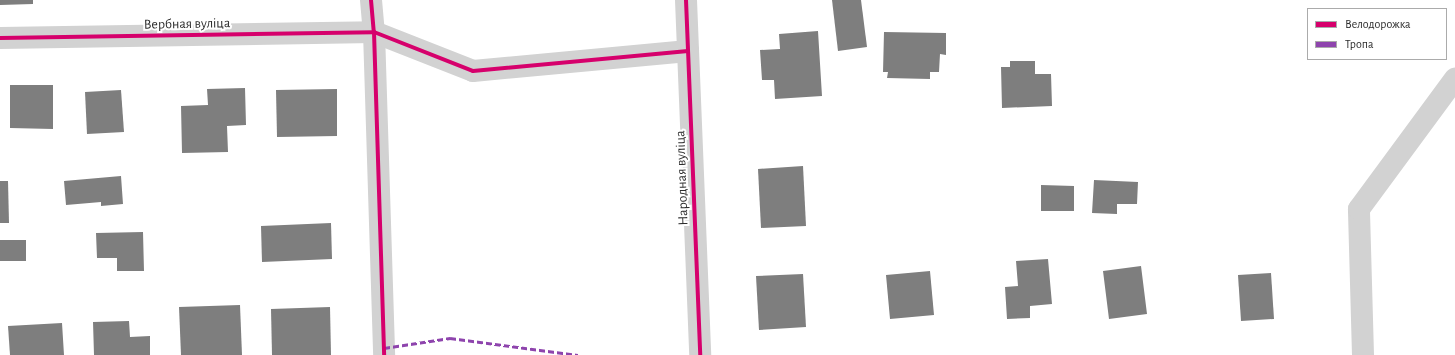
<!DOCTYPE html>
<html>
<head>
<meta charset="utf-8">
<style>
	body { margin:0 }
	#map { position:relative; width:1455px; height:355px; overflow:hidden; background:#fff; font-family:"Alegreya Sans",sans-serif }
	div>[style] { position:absolute }
	.building>* { inset:0; background:#7e7e7e }
	.minor>* { height:22px; margin:-11px; padding:0 11px; transform-origin:11px; border-radius:11px; background:#d2d2d2 }
	.quiet>* { height:3px; margin-top:-1.5px; transform-origin:0; background:repeating-linear-gradient(90deg,#8e44ad 0 6px,transparent 0 9px) }
	.cycleway>* { height:4px; margin:-2px; padding:0 2px; transform-origin:2px; border-radius:2px; background:#d6006c }
	span { translate:-50% -50%; white-space:nowrap; text-align:center; line-height:1.15; -webkit-text-stroke:4px #fff; paint-order:stroke }
	.street-label { font-size:14px; color:#2d2d2d }
	.legend { position:absolute; left:1307px; top:8px; width:140px; height:52px; box-sizing:border-box; background:#fff; border:1px solid #ababab; margin:0; padding:5px 7px; list-style:none; font-size:12px; color:#2d2d2d }
	.legend li { display:flex; align-items:center; gap:8px; height:20px }
	.legend b { width:20px; border:1px solid #ababab }
</style>
</head>
<body>
<div id="map">
	<div class="building">
		<i style="clip-path:polygon(0 0,33px 0,33px 4px,0 5px)"></i>
		<i style="clip-path:polygon(832px 0,861px 0,867px 47px,838px 51px)"></i>
		<i style="clip-path:polygon(818px 31px,822px 96px,775px 99px,774px 80px,762px 80px,760px 50px,780px 49px,779px 34px)"></i>
		<i style="clip-path:polygon(884px 32px,946px 33px,946px 55px,940px 54px,939px 72px,930px 72px,930px 79px,887px 78px,888px 72px,883px 72px)"></i>
		<i style="clip-path:polygon(1010px 61px,1035px 61px,1035px 74px,1051px 74px,1052px 106px,1002px 108px,1001px 67px,1010px 67px)"></i>
		<i style="clip-path:polygon(10px 85px,53px 85px,53px 129px,10px 128px)"></i>
		<i style="clip-path:polygon(245px 88px,246px 125px,227px 126px,228px 152px,182px 153px,181px 106px,208px 105px,207px 89px)"></i>
		<i style="clip-path:polygon(337px 89px,337px 136px,277px 137px,276px 90px)"></i>
		<i style="clip-path:polygon(121px 90px,124px 132px,87px 134px,85px 92px)"></i>
		<i style="clip-path:polygon(803px 166px,806px 226px,761px 228px,758px 169px)"></i>
		<i style="clip-path:polygon(121px 176px,123px 204px,101px 206px,101px 202px,66px 205px,64px 181px)"></i>
		<i style="clip-path:polygon(1094px 180px,1138px 182px,1137px 204px,1117px 204px,1117px 214px,1092px 213px)"></i>
		<i style="clip-path:polygon(0 181px,8px 181px,9px 223px,0 223px)"></i>
		<i style="clip-path:polygon(1041px 185px,1074px 186px,1074px 211px,1041px 211px)"></i>
		<i style="clip-path:polygon(331px 223px,332px 259px,262px 262px,261px 226px)"></i>
		<i style="clip-path:polygon(143px 232px,144px 271px,117px 271px,117px 258px,97px 258px,96px 233px)"></i>
		<i style="clip-path:polygon(0 240px,26px 240px,26px 261px,0 261px)"></i>
		<i style="clip-path:polygon(1048px 259px,1052px 304px,1030px 306px,1030px 318px,1007px 319px,1005px 287px,1018px 286px,1016px 261px)"></i>
		<i style="clip-path:polygon(1141px 266px,1147px 314px,1109px 319px,1103px 271px)"></i>
		<i style="clip-path:polygon(930px 271px,934px 315px,890px 319px,886px 275px)"></i>
		<i style="clip-path:polygon(1271px 273px,1274px 319px,1241px 321px,1238px 275px)"></i>
		<i style="clip-path:polygon(803px 274px,806px 327px,759px 330px,756px 276px)"></i>
		<i style="clip-path:polygon(240px 305px,242px 355px,181px 355px,179px 307px)"></i>
		<i style="clip-path:polygon(330px 307px,331px 355px,272px 355px,271px 309px)"></i>
		<i style="clip-path:polygon(129px 321px,130px 337px,150px 336px,150px 355px,94px 355px,93px 322px)"></i>
		<i style="clip-path:polygon(62px 323px,64px 355px,10px 355px,8px 326px)"></i>
	</div>
	<div class="minor">
		<i style="left:371px;top:0;width:32px;rotate:85deg"></i>
		<i style="left:374px;top:32px;width:323px;rotate:88.2deg"></i>
		<i style="left:686px;top:0;width:355px;rotate:87.7deg"></i>
		<i style="left:0;top:38px;width:374px;rotate:-0.9deg"></i>
		<i style="left:374px;top:32px;width:106px;rotate:21.5deg"></i>
		<i style="left:473px;top:71px;width:216px;rotate:-5.3deg"></i>
		<i style="left:1363px;top:355px;width:146px;rotate:-91.6deg"></i>
		<i style="left:1359px;top:209px;width:162px;rotate:-53.6deg"></i>
	</div>
	<div class="quiet">
		<i style="left:384px;top:348px;width:67px;rotate:-8.6deg"></i>
		<i style="left:450px;top:338px;width:129px;rotate:7.6deg"></i>
	</div>
	<div class="cycleway">
		<i style="left:371px;top:0;width:32px;rotate:85deg"></i>
		<i style="left:374px;top:32px;width:323px;rotate:88.2deg"></i>
		<i style="left:686px;top:0;width:355px;rotate:87.7deg"></i>
		<i style="left:0;top:38px;width:374px;rotate:-0.9deg"></i>
		<i style="left:374px;top:32px;width:106px;rotate:21.5deg"></i>
		<i style="left:473px;top:71px;width:216px;rotate:-5.3deg"></i>
	</div>
	<div class="street-label">
		<span style="left:187px;top:24px;rotate:-1deg">Вербная вуліца</span>
		<span style="left:682px;top:178px;rotate:-92deg">Народная вуліца</span>
	</div>
	<ul class="legend">
	<li><b style="height:5px;background:#d6006c"></b>Велодорожка</li>
	<li><b style="height:5px;background:#8e44ad"></b>Тропа</li>
	</ul>
</div>
</body>
</html>
